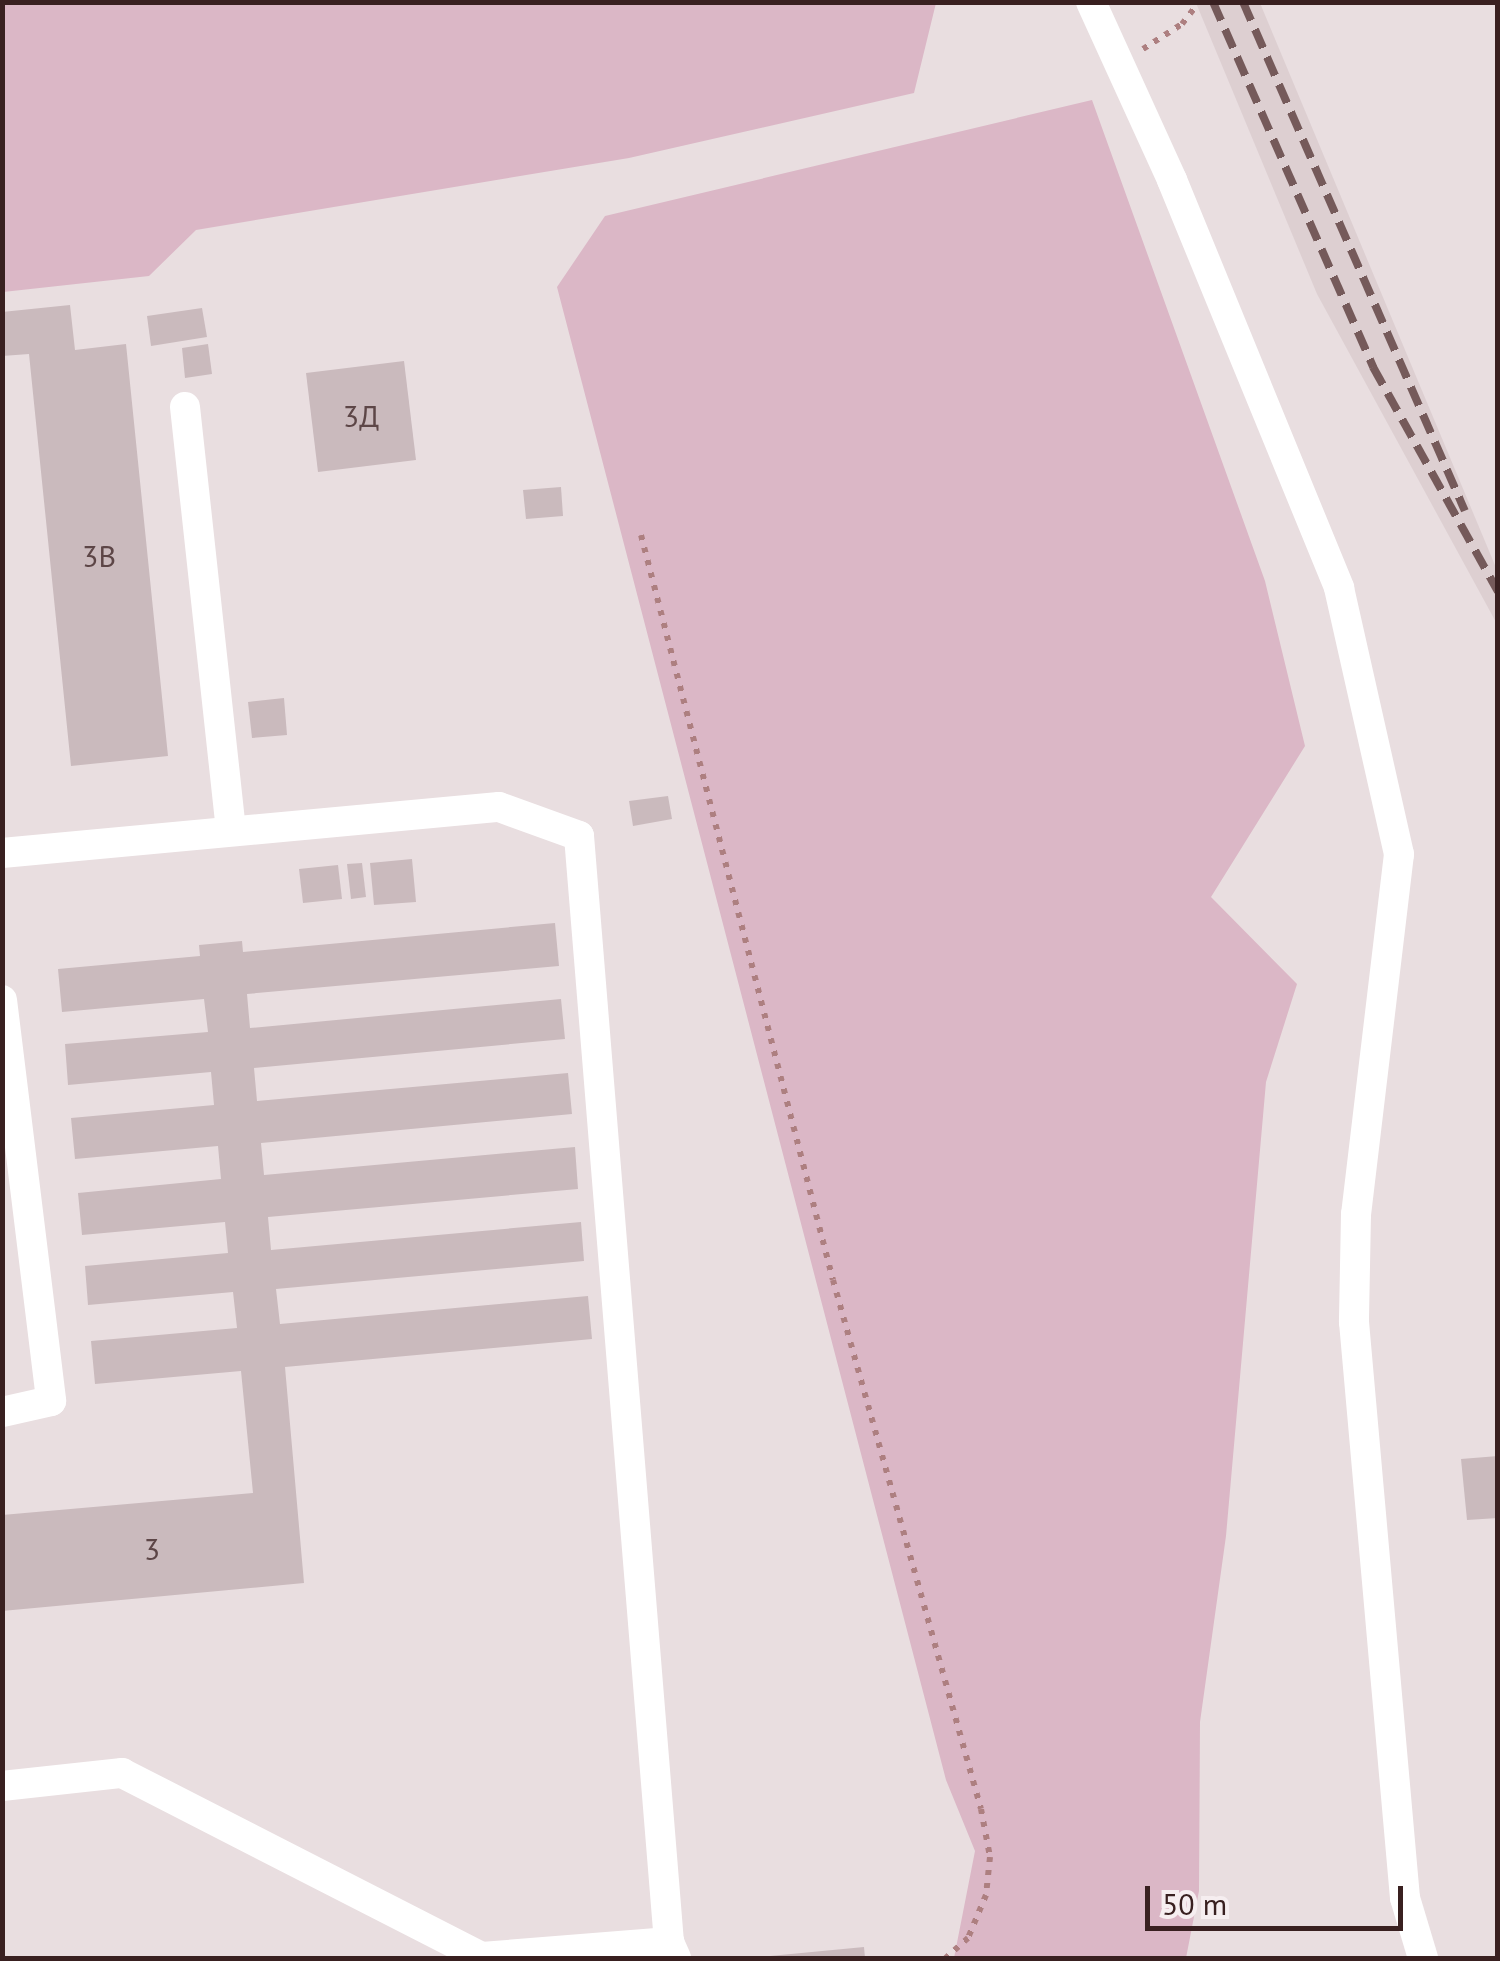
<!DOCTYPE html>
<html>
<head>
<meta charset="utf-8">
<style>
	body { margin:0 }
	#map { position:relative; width:1500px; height:1961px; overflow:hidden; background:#e9dee0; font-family:"PT Sans",sans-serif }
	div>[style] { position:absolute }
	.built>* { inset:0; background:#ddcfd1 }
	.green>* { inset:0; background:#dbb7c6 }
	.building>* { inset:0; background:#cababd }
	.path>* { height:6px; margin-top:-3px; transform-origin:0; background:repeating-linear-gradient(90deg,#ad7f80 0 5px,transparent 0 13px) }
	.minor>* { height:30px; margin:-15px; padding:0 15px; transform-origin:15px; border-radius:15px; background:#fff }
	.rail>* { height:8px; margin-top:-4px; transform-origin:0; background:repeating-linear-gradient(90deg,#755a5a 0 20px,transparent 0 30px) }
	span { translate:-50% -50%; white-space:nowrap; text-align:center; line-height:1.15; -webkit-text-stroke:10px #f6eef0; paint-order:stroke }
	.number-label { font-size:30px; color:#5d4647 }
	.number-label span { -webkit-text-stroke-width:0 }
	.frame { position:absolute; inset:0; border:5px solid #392020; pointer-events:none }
	.scale { position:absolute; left:1145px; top:1886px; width:258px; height:45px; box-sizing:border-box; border:5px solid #392020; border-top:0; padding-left:12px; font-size:30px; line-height:35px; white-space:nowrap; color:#392020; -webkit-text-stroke:8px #f6eef0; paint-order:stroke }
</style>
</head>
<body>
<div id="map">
	<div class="built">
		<i style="clip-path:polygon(1196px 3px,1260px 3px,1497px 570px,1497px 624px,1317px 294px)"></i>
	</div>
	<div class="green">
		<i style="clip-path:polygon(2px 3px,3px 2px,936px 3px,914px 93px,629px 158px,196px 230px,149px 276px,3px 292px)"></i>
		<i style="clip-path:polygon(1092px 100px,1265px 581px,1305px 746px,1211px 897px,1297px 984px,1266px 1082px,1226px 1536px,1200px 1722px,1199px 1891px,1186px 1958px,954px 1958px,975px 1851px,946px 1780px,557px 287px,605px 216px)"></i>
	</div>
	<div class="building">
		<i style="clip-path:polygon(70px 305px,75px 350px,126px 344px,168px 756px,71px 766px,29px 354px,2px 356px,2px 312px)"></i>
		<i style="clip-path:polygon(202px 308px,207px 337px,151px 346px,147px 316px)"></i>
		<i style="clip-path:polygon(208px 344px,212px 374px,185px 378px,182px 348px)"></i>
		<i style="clip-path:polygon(404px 361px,416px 460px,318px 472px,306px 373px)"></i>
		<i style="clip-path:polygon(561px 487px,563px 516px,526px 519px,523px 490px)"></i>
		<i style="clip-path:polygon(284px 698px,287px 735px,252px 738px,248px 702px)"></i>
		<i style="clip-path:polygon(668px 796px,672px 819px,633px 826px,629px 801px)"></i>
		<i style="clip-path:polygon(412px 859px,416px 902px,374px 905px,370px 863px)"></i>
		<i style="clip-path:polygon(362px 863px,366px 897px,351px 899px,347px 864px)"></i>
		<i style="clip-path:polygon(338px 865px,342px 899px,303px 903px,299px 869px)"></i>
		<i style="clip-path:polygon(555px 923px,559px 966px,247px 994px,250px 1028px,561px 999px,565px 1039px,254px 1068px,257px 1101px,568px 1073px,572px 1114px,261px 1143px,264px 1175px,575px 1147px,578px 1189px,268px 1217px,271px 1250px,581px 1222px,584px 1261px,276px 1289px,280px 1324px,588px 1296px,592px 1339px,285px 1367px,304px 1583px,2px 1611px,2px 1515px,253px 1493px,241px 1371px,95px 1384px,91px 1341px,237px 1328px,233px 1292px,88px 1305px,85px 1266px,228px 1253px,225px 1222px,82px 1235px,78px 1193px,221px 1179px,218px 1146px,75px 1159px,71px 1118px,214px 1105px,211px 1072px,68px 1085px,65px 1044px,208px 1032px,204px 999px,62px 1012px,58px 969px,200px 956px,199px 945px,242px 941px,243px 952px)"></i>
		<i style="clip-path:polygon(1498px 1456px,1498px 1518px,1467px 1520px,1461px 1459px)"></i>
		<i style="clip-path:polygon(864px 1947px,865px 1958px,770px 1958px,770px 1956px)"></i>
	</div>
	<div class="path">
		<i style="left:1143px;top:49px;width:46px;rotate:-32.7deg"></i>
		<i style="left:1182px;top:24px;width:28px;rotate:-52deg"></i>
		<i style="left:641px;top:535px;width:769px;rotate:75.55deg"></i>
		<i style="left:833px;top:1280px;width:549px;rotate:74.37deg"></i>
		<i style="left:981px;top:1809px;width:49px;rotate:79.4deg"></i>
		<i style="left:990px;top:1857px;width:38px;rotate:96deg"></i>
		<i style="left:986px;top:1895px;width:47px;rotate:112.7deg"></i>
		<i style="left:968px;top:1938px;width:30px;rotate:138deg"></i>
	</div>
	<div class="minor">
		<i style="left:1091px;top:2px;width:196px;rotate:65.5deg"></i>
		<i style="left:1172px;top:180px;width:441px;rotate:67.7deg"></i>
		<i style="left:1339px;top:588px;width:273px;rotate:77.3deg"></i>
		<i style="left:1399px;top:854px;width:363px;rotate:96.8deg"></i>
		<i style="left:1356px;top:1214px;width:108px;rotate:91.1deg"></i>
		<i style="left:1354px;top:1322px;width:578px;rotate:84.94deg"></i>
		<i style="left:1405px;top:1898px;width:63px;rotate:73.3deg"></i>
		<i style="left:185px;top:407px;width:426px;rotate:83.8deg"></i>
		<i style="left:2px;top:853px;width:499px;rotate:-5.3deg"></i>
		<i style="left:499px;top:807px;width:85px;rotate:19.9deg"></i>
		<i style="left:579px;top:836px;width:1110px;rotate:85.35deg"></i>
		<i style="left:669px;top:1942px;width:17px;rotate:66deg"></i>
		<i style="left:2px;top:1000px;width:404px;rotate:83deg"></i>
		<i style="left:51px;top:1401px;width:50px;rotate:167.3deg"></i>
		<i style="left:2px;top:1786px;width:121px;rotate:-6.2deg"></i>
		<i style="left:122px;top:1773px;width:404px;rotate:27.1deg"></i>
		<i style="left:482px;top:1957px;width:188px;rotate:-4.6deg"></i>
	</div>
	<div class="rail">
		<i style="left:1213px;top:2px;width:399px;rotate:66.3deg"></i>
		<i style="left:1373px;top:367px;width:257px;rotate:60.9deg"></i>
		<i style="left:1243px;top:2px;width:555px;rotate:66.44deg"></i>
	</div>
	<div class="number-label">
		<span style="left:361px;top:416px">3Д</span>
		<span style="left:99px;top:556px">3В</span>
		<span style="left:152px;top:1549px">3</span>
	</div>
	<div class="frame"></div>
	<div class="scale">50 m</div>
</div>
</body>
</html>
